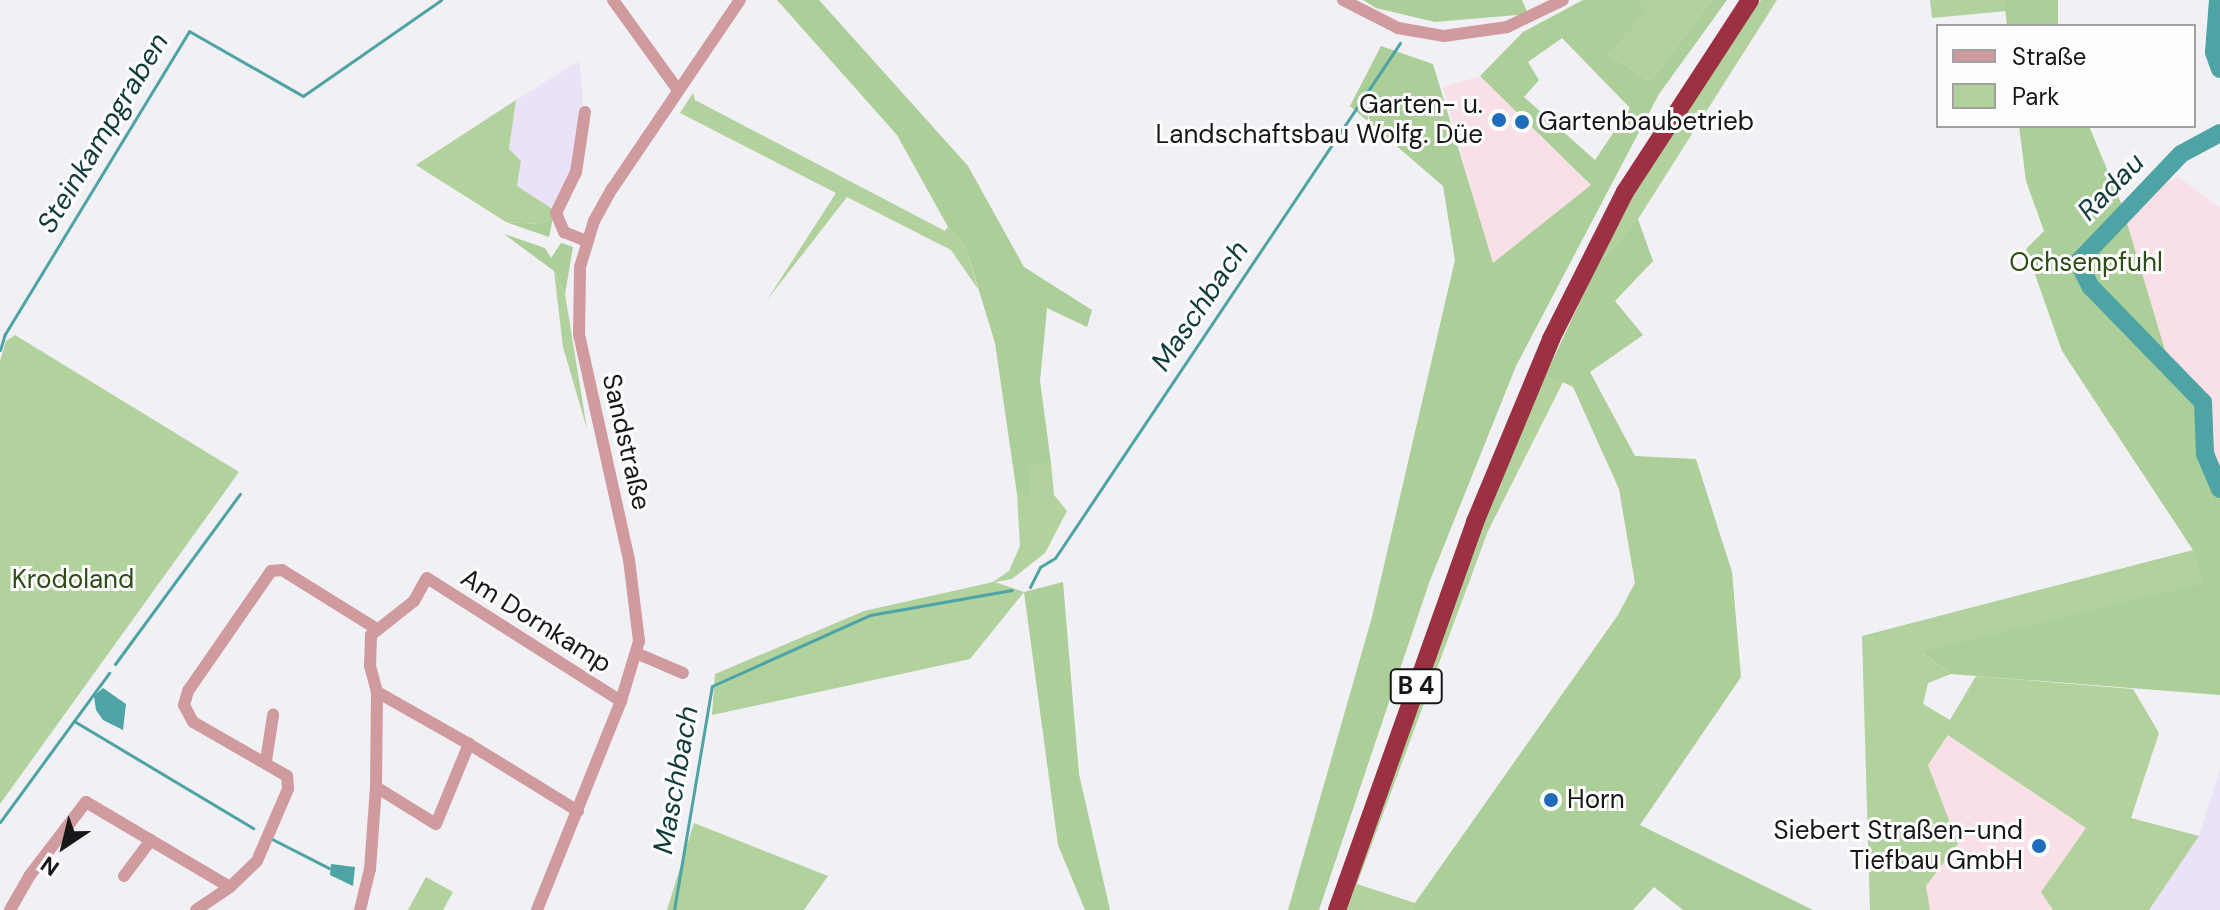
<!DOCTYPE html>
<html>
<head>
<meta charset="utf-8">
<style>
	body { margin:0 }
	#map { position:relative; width:2220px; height:910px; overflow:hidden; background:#f1f0f4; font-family:"DM Sans",sans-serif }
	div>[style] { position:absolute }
	.commercial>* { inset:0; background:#eae3f8 }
	.industrial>* { inset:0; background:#f9dfe6 }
	.green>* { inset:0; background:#b1d19d }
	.forest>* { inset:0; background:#acce98 }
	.water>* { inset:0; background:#4ea3a4 }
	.stream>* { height:3px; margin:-1.5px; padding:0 1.5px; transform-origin:1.5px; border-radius:1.5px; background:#4ea3a4 }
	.river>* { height:18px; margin:-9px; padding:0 9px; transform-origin:9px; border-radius:9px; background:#4ea3a4 }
	.minor>* { height:12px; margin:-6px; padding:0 6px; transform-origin:6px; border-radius:6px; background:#d09b9f }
	.highway>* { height:18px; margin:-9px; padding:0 9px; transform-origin:9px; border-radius:9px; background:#9c3143 }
	.dots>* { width:22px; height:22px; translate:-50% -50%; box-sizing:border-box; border:4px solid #fefeff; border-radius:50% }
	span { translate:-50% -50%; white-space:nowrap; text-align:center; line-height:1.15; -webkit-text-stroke:6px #fefeff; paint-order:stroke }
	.shield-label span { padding:2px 6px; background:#fefeff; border:2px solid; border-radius:6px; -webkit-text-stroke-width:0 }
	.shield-label { font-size:24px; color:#171718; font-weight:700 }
	.poi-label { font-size:26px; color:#171718 }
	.right { translate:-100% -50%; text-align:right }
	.left { translate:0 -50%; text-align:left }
	.park-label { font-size:26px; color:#2d4c15 }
	.street-label { font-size:26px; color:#171718 }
	.water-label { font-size:28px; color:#113a3a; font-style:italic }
	.legend { position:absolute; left:1936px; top:24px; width:260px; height:104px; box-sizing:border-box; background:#fefeff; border:2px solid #a2a2a3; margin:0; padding:10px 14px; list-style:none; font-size:24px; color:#171718 }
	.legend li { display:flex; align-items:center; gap:16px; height:40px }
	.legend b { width:40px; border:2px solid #a2a2a3 }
	.north { position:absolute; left:24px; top:806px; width:80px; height:80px; -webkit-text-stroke:6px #fefeff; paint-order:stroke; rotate:215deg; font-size:22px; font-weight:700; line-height:32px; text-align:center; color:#171718 }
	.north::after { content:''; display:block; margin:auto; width:28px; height:36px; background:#171718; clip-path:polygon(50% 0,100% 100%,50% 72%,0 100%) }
</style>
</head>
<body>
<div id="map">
	<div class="commercial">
		<i style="clip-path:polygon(579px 61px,583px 97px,569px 179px,551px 208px,517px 186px,509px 149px,516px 100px)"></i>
		<i style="clip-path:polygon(2220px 770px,2220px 910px,2149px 910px,2199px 836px)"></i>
	</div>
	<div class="industrial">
		<i style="clip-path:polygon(1480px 76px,1591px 185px,1492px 264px,1443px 87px)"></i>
		<i style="clip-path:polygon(2178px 177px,2220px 208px,2220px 477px,2210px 431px,2170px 367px,2121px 203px)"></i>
		<i style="clip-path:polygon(1948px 735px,2087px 828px,2041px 892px,2053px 910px,1930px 910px,1926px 886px,1958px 844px,1928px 765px)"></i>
	</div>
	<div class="green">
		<i style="clip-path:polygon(1638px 0,1711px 0,1650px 81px,1608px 55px,1645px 12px)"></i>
		<i style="clip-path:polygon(1761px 0,1777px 0,1638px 219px,1598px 264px,1617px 218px)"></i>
		<i style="clip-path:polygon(1930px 0,2004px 0,2006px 11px,1932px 18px)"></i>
		<i style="clip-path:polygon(693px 93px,695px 100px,945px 231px,948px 227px,965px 245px,978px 289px,951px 250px,847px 197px,767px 300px,836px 193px,680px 113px)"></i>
		<i style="clip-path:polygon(516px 100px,509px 149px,521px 161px,517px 186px,551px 208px,553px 218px,538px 224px,506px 222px,416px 165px)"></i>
		<i style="clip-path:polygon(554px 271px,565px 294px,587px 429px,563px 347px)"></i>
		<i style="clip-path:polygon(15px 335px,239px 472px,0 804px,0 361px,6px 341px)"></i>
		<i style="clip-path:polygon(1546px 374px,1564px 380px,1488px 531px,1357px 884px,1415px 903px,1410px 910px,1344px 910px,1479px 529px)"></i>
		<i style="clip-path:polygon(1051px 463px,1054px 495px,1067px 511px,1045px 553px,1012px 579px,995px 582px,1024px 592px,970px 659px,712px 715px,715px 674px,864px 611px,993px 582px,1009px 571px,1020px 546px,1017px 494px,1029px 498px,1029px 464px)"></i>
		<i style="clip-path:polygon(2193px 550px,2204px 583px,1922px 653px,1951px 674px,1928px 683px,1923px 704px,1950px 720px,1976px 676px,2133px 689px,2159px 733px,2131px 818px,2199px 836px,2149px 910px,2053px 910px,2041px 892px,2086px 828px,1948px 735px,1928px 765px,1958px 844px,1926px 886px,1930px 910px,1870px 910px,1862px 636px)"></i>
		<i style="clip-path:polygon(694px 823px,828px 876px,804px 910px,667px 910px)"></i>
		<i style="clip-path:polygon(426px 877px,453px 892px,443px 910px,408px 910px)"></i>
	</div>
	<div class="forest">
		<i style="clip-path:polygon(777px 0,819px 0,968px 166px,1024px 267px,1092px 310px,1087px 327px,1047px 308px,1040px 381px,1051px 463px,1029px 465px,1029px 498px,1017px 494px,995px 343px,965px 245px,948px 227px,897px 135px)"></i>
		<i style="clip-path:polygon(1363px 0,1522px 0,1528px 14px,1435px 22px,1376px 8px)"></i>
		<i style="clip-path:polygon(evenodd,1583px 0,1638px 0,1646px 12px,1608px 55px,1650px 81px,1711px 0,1727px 0,1659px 94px,1516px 366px,1429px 583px,1319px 910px,1288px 910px,1372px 617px,1455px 260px,1443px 186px,1350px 106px,1381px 46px,1433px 64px,1493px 263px,1591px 185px,1480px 76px,1523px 32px,1583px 0,1562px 38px,1630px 108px,1595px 160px,1524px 97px,1539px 80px,1528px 62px,1562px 38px)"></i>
		<i style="clip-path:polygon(2004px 0,2058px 0,2058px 26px,2007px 26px)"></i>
		<i style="clip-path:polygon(2019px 126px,2089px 126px,2121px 203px,2170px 367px,2210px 431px,2220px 477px,2220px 695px,1951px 674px,1921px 652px,2203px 583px,2193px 550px,2062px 351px,2026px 249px,2044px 231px,2026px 181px)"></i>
		<i style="clip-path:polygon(553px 218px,549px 237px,506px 222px,538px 224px)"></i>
		<i style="clip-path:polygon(1638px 219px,1653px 261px,1615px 301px,1643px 335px,1590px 372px,1635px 456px,1696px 459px,1732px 572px,1741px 677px,1640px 825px,1813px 910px,1683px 910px,1654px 887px,1633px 910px,1410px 910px,1618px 615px,1635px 583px,1619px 489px,1573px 387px,1546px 374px,1598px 264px)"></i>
		<i style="clip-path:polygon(504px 234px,545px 248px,551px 258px,561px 243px,573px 247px,565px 294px,554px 271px)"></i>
		<i style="clip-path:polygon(1063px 582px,1079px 774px,1110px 910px,1085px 910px,1058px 845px,1024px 592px)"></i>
	</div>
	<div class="water">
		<i style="clip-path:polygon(103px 688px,126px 704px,123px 730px,103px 720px,96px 710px,94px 696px)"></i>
		<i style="clip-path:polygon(331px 864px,355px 867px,353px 886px,330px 875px)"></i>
	</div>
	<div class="stream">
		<i style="left:0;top:350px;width:17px;rotate:-73deg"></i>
		<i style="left:5px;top:334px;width:354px;rotate:-58.7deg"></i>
		<i style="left:189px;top:31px;width:131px;rotate:29.7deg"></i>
		<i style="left:303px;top:96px;width:168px;rotate:-34.8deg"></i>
		<i style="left:1030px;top:587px;width:22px;rotate:-63deg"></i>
		<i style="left:1040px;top:567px;width:17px;rotate:-31deg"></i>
		<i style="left:1055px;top:558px;width:620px;rotate:-56.18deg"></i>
		<i style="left:115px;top:664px;width:211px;rotate:-53.7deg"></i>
		<i style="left:74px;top:721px;width:209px;rotate:30.9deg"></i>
		<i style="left:0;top:822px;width:185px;rotate:-53.8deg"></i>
		<i style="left:272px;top:839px;width:64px;rotate:27deg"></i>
		<i style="left:674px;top:910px;width:227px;rotate:-80.4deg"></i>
		<i style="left:712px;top:686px;width:173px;rotate:-24.2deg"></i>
		<i style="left:870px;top:615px;width:144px;rotate:-10deg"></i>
	</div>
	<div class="river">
		<i style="left:2218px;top:0;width:52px;rotate:94.4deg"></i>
		<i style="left:2214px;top:52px;width:18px;rotate:71deg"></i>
		<i style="left:2220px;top:133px;width:44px;rotate:151.7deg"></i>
		<i style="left:2181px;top:154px;width:149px;rotate:133.6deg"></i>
		<i style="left:2078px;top:262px;width:28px;rotate:63deg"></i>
		<i style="left:2091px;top:287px;width:161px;rotate:45.8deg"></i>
		<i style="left:2203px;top:402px;width:52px;rotate:87.8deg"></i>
		<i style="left:2205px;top:454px;width:38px;rotate:67deg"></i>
	</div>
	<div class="minor">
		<i style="left:613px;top:0;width:111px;rotate:54.2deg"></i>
		<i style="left:1343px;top:0;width:62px;rotate:27deg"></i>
		<i style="left:1398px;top:28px;width:47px;rotate:9.9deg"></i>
		<i style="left:1444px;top:36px;width:64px;rotate:-8.1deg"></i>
		<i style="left:1507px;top:27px;width:62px;rotate:-25.7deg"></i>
		<i style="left:585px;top:112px;width:61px;rotate:98.5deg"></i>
		<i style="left:576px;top:172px;width:46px;rotate:116deg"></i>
		<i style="left:556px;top:213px;width:21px;rotate:67deg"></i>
		<i style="left:564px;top:232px;width:24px;rotate:22deg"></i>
		<i style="left:636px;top:653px;width:51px;rotate:23.1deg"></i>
		<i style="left:469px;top:744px;width:128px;rotate:31.6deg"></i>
		<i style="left:266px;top:761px;width:47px;rotate:-81.3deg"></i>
		<i style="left:376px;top:787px;width:95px;rotate:-89.4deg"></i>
		<i style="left:124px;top:876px;width:45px;rotate:-53.1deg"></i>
		<i style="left:230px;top:887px;width:37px;rotate:-44deg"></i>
		<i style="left:257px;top:861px;width:78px;rotate:-66.7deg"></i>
		<i style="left:288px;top:789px;width:13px;rotate:-94deg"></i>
		<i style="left:287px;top:776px;width:108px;rotate:-150.1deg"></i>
		<i style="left:193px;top:722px;width:19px;rotate:-118deg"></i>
		<i style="left:184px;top:705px;width:15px;rotate:-74deg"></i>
		<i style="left:188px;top:691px;width:146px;rotate:-55.3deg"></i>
		<i style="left:271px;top:571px;width:11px;rotate:-5deg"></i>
		<i style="left:282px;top:570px;width:110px;rotate:31.9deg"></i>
		<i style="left:10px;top:910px;width:40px;rotate:-60.3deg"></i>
		<i style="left:30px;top:875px;width:92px;rotate:-52.5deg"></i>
		<i style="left:86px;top:802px;width:167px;rotate:30.6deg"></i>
		<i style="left:230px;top:887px;width:41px;rotate:145.9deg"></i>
		<i style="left:360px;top:910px;width:42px;rotate:-76.3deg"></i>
		<i style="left:370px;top:869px;width:82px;rotate:-85.8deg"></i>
		<i style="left:376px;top:787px;width:70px;rotate:31.7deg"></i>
		<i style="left:436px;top:824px;width:87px;rotate:-67.6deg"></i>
		<i style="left:469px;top:744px;width:106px;rotate:-150.5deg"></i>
		<i style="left:377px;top:692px;width:27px;rotate:-105deg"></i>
		<i style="left:370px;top:666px;width:31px;rotate:-88deg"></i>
		<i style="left:371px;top:635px;width:55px;rotate:-38.3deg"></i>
		<i style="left:414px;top:601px;width:26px;rotate:-61deg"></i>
		<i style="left:427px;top:578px;width:230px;rotate:32.4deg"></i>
		<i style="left:537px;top:910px;width:225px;rotate:-68.1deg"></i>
		<i style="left:621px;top:701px;width:63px;rotate:-73.3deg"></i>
		<i style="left:639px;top:641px;width:82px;rotate:-97deg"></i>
		<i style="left:629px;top:560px;width:231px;rotate:-102.5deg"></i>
		<i style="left:579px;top:334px;width:67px;rotate:-89.1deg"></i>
		<i style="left:580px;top:267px;width:48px;rotate:-73.1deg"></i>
		<i style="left:594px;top:221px;width:37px;rotate:-61deg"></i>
		<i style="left:612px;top:189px;width:228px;rotate:-55.9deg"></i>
	</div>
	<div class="highway">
		<i style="left:1337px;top:910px;width:412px;rotate:-70.4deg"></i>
		<i style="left:1475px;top:522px;width:198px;rotate:-67.4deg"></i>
		<i style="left:1551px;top:339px;width:165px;rotate:-63.3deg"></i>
		<i style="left:1625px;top:192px;width:229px;rotate:-56.9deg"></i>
	</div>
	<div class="dots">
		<i style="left:1499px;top:120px;background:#1e6cbb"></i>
		<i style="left:1522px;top:122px;background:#1e6cbb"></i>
		<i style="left:1551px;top:800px;background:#1e6cbb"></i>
		<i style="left:2039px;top:846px;background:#1e6cbb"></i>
	</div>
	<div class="shield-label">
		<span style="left:1416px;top:686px">B 4</span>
	</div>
	<div class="poi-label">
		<span class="right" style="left:1483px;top:120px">Garten- u.<br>Landschaftsbau Wolfg. Düe</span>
		<span class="left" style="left:1538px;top:122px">Gartenbaubetrieb</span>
		<span class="left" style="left:1567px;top:800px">Horn</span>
		<span class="right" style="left:2023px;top:846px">Siebert Straßen-und<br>Tiefbau GmbH</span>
	</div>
	<div class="park-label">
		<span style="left:2086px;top:263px">Ochsenpfuhl</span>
		<span style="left:73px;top:580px">Krodoland</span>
	</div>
	<div class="street-label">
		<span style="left:626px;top:442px;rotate:77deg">Sandstraße</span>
		<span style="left:536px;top:621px;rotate:32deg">Am Dornkamp</span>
	</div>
	<div class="water-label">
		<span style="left:103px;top:133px;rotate:-59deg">Steinkampgraben</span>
		<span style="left:2111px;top:187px;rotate:-46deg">Radau</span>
		<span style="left:1200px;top:306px;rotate:-56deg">Maschbach</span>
		<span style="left:676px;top:780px;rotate:-80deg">Maschbach</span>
	</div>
	<ul class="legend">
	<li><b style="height:10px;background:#d09b9f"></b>Straße</li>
	<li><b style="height:22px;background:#b1d19d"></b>Park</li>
	</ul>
	<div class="north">N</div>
</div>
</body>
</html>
